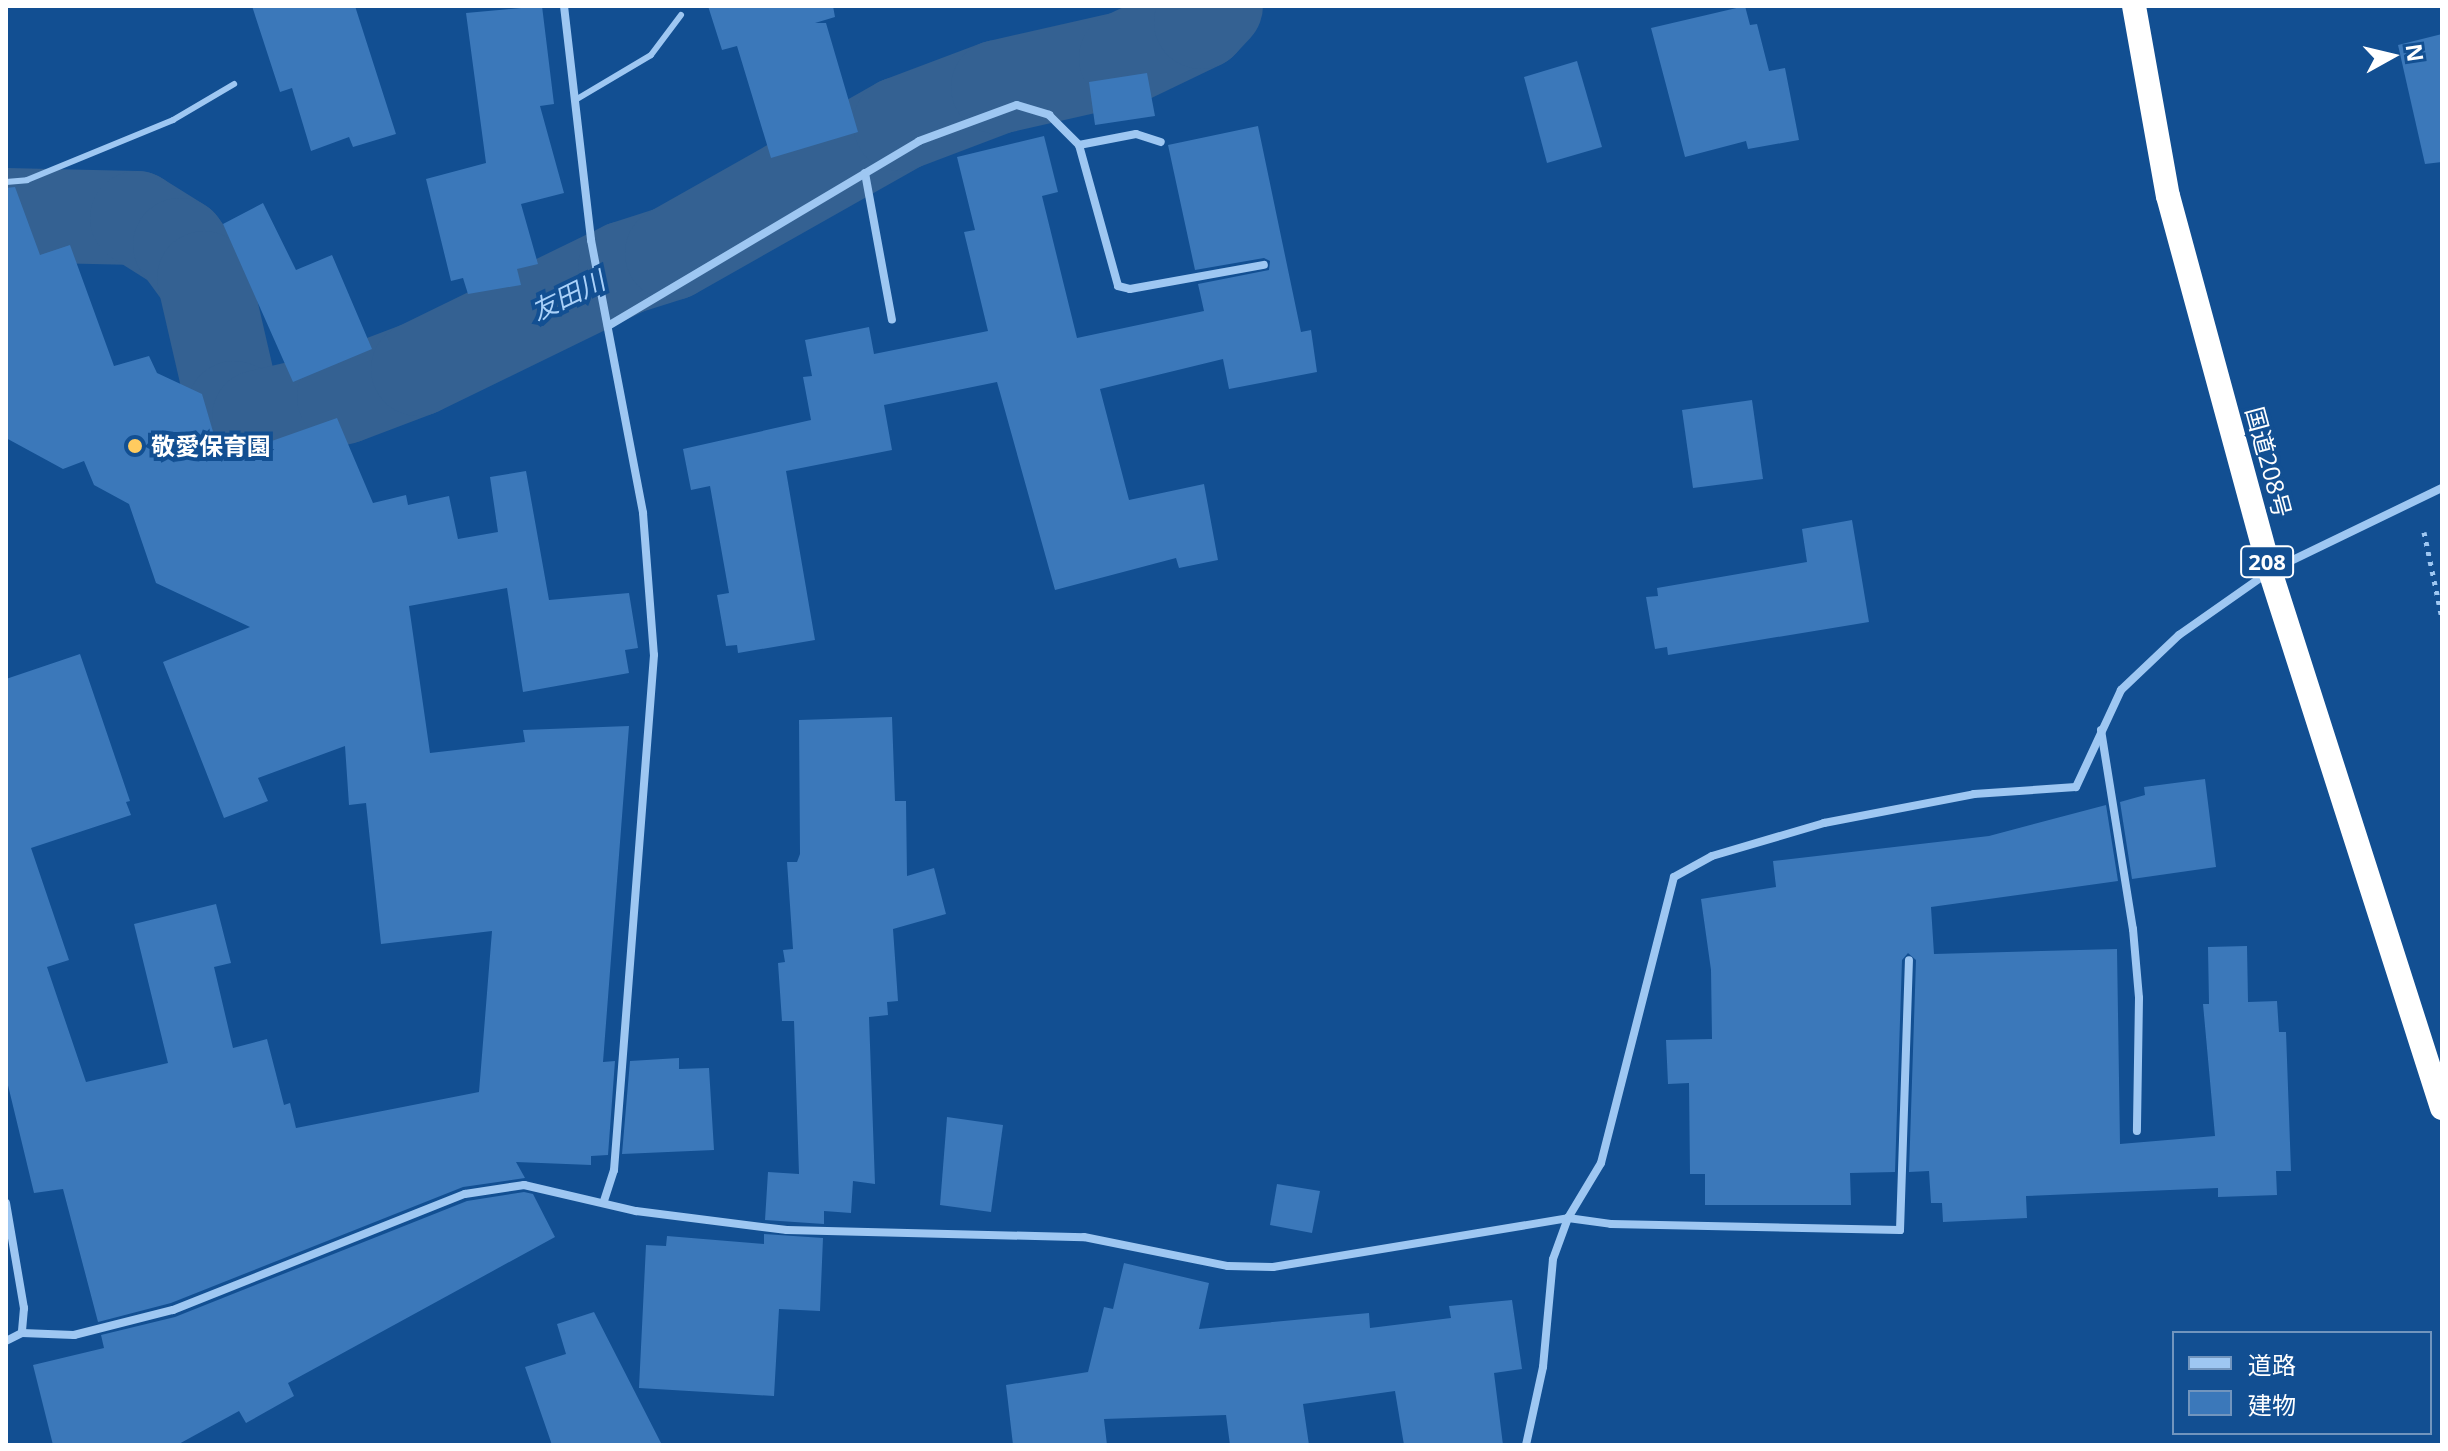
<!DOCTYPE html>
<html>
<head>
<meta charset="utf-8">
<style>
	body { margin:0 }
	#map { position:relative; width:2448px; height:1451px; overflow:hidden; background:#124f92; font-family:"Open Sans","Noto Sans JP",sans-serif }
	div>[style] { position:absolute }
	.river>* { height:94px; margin:-47px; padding:0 47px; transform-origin:47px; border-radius:47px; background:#346192 }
	.building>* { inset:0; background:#3b78ba }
	.path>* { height:5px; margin-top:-2.5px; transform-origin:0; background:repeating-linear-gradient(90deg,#9ec7f2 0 4px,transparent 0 10px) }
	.lane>* { height:6px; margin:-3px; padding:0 3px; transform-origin:3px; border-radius:3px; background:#9ec7f2 }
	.street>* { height:8px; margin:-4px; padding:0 4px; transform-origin:4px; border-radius:4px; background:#9ec7f2 }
	.highway>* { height:24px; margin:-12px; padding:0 12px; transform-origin:12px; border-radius:12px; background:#fff }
	.dots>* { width:22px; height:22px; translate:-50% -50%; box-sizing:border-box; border:4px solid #124f92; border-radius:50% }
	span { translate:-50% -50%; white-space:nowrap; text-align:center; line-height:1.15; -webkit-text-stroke:8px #124f92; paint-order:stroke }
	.shield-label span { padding:2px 6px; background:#124f92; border:2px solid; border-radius:6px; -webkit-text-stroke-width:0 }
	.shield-label { font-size:22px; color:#fff; font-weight:700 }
	.poi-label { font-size:24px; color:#fff; font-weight:700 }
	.left { translate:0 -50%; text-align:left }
	.street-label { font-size:24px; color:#fff }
	.water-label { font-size:26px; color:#aad1f9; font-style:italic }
	.frame { position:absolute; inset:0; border:8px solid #fff; pointer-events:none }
	.legend { position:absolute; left:2172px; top:1331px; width:260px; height:104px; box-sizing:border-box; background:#124f92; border:2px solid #7195be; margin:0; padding:10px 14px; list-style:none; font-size:24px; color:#fff }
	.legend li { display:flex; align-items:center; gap:16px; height:40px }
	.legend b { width:40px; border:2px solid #7195be }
	.north { position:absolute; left:2352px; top:16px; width:80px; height:80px; -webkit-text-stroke:6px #124f92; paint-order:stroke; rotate:82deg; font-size:22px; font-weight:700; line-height:32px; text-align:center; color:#fff }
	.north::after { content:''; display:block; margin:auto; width:28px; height:36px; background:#fff; clip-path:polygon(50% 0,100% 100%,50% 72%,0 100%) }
</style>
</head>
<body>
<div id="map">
	<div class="river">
		<i style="left:6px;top:215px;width:131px;rotate:1.3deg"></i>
		<i style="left:137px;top:218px;width:51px;rotate:32.1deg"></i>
		<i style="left:180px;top:245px;width:41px;rotate:54deg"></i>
		<i style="left:204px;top:278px;width:133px;rotate:77deg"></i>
		<i style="left:234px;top:408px;width:27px;rotate:20deg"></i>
		<i style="left:259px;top:417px;width:87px;rotate:-13.2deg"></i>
		<i style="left:344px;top:397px;width:79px;rotate:-20.7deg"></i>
		<i style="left:418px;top:369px;width:230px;rotate:-26deg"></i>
		<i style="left:625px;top:268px;width:49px;rotate:-17.7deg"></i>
		<i style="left:672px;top:253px;width:262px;rotate:-29.5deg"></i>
		<i style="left:900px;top:124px;width:105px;rotate:-20.7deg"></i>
		<i style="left:998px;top:87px;width:131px;rotate:-12.8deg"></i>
		<i style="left:1126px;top:58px;width:83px;rotate:-25.6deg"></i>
		<i style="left:1201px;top:22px;width:22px;rotate:-47deg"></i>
	</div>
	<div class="building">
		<i style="clip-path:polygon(252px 6px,355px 6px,396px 134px,353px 147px,349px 137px,311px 151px,292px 88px,280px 92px)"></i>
		<i style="clip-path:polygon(542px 6px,554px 104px,540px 106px,564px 193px,521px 204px,538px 264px,517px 269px,521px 285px,468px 294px,463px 278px,451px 281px,426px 179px,486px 163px,466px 13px)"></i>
		<i style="clip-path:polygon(708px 6px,833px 6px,835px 17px,815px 23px,826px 23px,858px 132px,771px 158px,737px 46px,722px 50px)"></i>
		<i style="clip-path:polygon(1745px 6px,1750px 25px,1757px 24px,1769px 71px,1785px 68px,1799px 140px,1748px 149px,1746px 141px,1685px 157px,1651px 28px)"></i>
		<i style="clip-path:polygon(2442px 34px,2442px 162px,2425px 164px,2398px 45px)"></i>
		<i style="clip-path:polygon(1577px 61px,1602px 147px,1547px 163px,1524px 77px)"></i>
		<i style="clip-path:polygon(1147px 73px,1155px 116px,1095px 125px,1089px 82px)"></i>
		<i style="clip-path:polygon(1258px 126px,1301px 332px,1311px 330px,1317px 372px,1229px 389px,1223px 359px,1100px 389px,1129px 500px,1204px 484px,1218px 560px,1179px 568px,1176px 558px,1055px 590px,997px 382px,884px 405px,892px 450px,786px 471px,815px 640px,738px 653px,737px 645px,726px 646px,717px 595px,729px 593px,710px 486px,691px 490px,683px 449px,811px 420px,803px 377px,812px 376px,805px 340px,869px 327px,874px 354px,988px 331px,964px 232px,975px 230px,957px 157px,1044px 136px,1058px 192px,1042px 196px,1077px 338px,1204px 311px,1198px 284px,1269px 270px,1270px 261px,1264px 258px,1195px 270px,1168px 145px)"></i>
		<i style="clip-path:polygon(15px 187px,40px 255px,70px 245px,114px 366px,149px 356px,157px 373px,202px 394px,221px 459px,337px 418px,373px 503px,406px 495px,408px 505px,449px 496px,458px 539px,498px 532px,490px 477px,526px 471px,549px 600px,629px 593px,638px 648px,625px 650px,629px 673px,523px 692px,507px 588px,409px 606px,430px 753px,525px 742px,523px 730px,629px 726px,603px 1062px,615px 1061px,608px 1155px,591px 1156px,591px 1165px,516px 1162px,525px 1178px,463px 1187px,171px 1303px,98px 1322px,63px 1189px,34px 1193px,6px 1077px,6px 679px,80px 654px,130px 801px,126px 802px,131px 815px,31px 848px,69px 960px,47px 967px,86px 1082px,168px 1063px,134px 924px,216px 904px,231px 963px,214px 967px,233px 1048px,267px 1039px,284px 1105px,290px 1103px,296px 1128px,479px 1092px,492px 931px,381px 944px,366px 803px,349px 805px,345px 746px,258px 778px,268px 801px,224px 818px,163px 662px,250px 627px,156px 583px,129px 504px,94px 485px,84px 461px,63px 469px,6px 438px,6px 188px)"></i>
		<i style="clip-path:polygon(263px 203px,296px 270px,332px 255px,372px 349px,293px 382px,223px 224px)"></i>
		<i style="clip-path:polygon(1752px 400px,1763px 479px,1693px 488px,1682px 410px)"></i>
		<i style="clip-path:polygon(1852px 520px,1869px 622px,1668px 655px,1667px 647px,1655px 649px,1646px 597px,1658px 596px,1657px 588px,1807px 562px,1802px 529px)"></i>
		<i style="clip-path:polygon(892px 717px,895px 801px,906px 801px,907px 876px,934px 868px,946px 914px,893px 929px,898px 1001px,887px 1002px,888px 1015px,869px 1017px,875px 1184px,853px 1181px,851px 1213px,824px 1211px,824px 1224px,765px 1220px,768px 1172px,799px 1174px,794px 1021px,782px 1021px,778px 963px,785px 962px,783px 950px,793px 949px,787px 862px,797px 862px,800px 854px,799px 720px)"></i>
		<i style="clip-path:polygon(2205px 779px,2216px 867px,2132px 879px,2120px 802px,2145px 795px,2144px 787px)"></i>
		<i style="clip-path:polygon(2106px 805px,2118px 881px,1931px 907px,1934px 954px,2117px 949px,2120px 1144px,2215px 1136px,2203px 1004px,2209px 1004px,2208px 947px,2247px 946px,2248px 1002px,2277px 1001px,2279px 1032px,2286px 1032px,2291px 1171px,2276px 1171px,2277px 1195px,2218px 1197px,2218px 1188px,2026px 1196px,2027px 1218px,1943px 1222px,1942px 1203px,1931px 1203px,1929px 1171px,1909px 1172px,1916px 960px,1908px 953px,1902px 960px,1895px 1172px,1850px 1173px,1851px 1205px,1705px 1205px,1705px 1174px,1690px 1174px,1689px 1083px,1668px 1084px,1666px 1040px,1712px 1039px,1711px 970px,1701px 899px,1776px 887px,1773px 861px,1989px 836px)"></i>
		<i style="clip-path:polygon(679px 1058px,679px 1069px,709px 1068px,714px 1150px,622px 1154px,630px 1061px)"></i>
		<i style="clip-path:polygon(947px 1117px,1003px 1125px,991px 1212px,940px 1205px)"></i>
		<i style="clip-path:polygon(1277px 1184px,1320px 1191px,1312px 1233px,1270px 1225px)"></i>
		<i style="clip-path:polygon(524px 1192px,533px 1194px,555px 1237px,288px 1383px,294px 1396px,246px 1423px,239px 1411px,177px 1445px,53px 1445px,33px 1365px,104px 1348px,101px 1335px,175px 1317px,467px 1201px)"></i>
		<i style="clip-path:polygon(764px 1234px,823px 1238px,820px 1311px,779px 1309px,774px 1396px,639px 1388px,646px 1245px,666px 1246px,667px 1236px,764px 1244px)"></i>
		<i style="clip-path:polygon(1124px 1263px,1209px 1283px,1199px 1329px,1369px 1313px,1370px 1328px,1451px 1318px,1449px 1306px,1512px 1300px,1522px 1369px,1494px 1373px,1503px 1445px,1404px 1445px,1395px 1391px,1303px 1404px,1309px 1445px,1230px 1445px,1226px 1415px,1104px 1419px,1107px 1445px,1013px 1445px,1006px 1385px,1088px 1372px,1104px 1307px,1113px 1309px)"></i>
		<i style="clip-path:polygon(594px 1312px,662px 1445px,552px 1445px,525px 1367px,566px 1354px,557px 1324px)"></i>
	</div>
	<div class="path">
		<i style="left:2424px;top:532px;width:88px;rotate:78.2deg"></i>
	</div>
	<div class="lane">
		<i style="left:577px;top:99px;width:86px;rotate:-30.7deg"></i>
		<i style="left:651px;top:55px;width:50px;rotate:-53.1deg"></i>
		<i style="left:6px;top:182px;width:21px;rotate:-5deg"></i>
		<i style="left:27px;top:180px;width:158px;rotate:-22.3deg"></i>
		<i style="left:173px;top:120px;width:71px;rotate:-30.5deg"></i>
	</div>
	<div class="street">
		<i style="left:564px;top:6px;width:236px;rotate:83.4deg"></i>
		<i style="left:591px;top:240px;width:278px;rotate:79.2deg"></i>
		<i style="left:643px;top:513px;width:142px;rotate:85.6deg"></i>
		<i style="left:654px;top:655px;width:517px;rotate:94.44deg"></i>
		<i style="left:614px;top:1170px;width:32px;rotate:108deg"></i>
		<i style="left:1079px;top:145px;width:58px;rotate:-10.9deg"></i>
		<i style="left:1136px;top:134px;width:26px;rotate:18deg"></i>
		<i style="left:865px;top:173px;width:149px;rotate:79.6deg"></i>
		<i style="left:608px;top:326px;width:362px;rotate:-30.7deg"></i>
		<i style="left:919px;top:141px;width:104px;rotate:-20.2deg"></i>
		<i style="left:1017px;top:105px;width:34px;rotate:17deg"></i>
		<i style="left:1049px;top:115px;width:42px;rotate:45deg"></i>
		<i style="left:1079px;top:145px;width:146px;rotate:74.5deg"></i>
		<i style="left:1118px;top:286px;width:12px;rotate:14deg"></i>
		<i style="left:1130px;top:289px;width:136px;rotate:-10.2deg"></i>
		<i style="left:2101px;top:730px;width:202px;rotate:80.9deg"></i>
		<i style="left:2133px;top:929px;width:69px;rotate:85deg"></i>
		<i style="left:2139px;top:998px;width:133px;rotate:90.9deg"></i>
		<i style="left:6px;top:1203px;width:107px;rotate:80.3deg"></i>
		<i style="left:24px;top:1308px;width:25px;rotate:95deg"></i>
		<i style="left:6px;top:1341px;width:18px;rotate:-27deg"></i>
		<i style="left:22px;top:1333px;width:52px;rotate:2.2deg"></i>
		<i style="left:74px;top:1335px;width:102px;rotate:-14.2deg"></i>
		<i style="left:173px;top:1310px;width:314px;rotate:-21.7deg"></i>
		<i style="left:465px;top:1194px;width:60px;rotate:-8.7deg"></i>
		<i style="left:524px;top:1185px;width:115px;rotate:13.1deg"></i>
		<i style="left:636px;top:1211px;width:152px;rotate:7.2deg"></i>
		<i style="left:787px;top:1230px;width:297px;rotate:1.4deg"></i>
		<i style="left:1084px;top:1237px;width:147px;rotate:11.4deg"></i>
		<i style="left:1228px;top:1266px;width:45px;rotate:1.3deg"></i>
		<i style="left:1273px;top:1267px;width:299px;rotate:-9.4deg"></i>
		<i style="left:1568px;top:1218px;width:64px;rotate:-59deg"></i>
		<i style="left:1601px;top:1163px;width:295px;rotate:-75.7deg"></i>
		<i style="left:1674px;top:877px;width:43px;rotate:-28.9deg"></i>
		<i style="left:1712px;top:856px;width:117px;rotate:-16.4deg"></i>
		<i style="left:1824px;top:823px;width:153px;rotate:-10.9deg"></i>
		<i style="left:1974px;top:794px;width:102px;rotate:-3.9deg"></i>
		<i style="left:2076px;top:787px;width:107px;rotate:-65.1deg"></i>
		<i style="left:2121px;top:690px;width:80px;rotate:-43.5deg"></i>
		<i style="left:2179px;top:635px;width:111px;rotate:-35.1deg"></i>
		<i style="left:2270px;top:571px;width:191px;rotate:-25.8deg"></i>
		<i style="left:1526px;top:1445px;width:80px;rotate:-77.7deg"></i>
		<i style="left:1543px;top:1367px;width:108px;rotate:-84.7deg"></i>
		<i style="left:1553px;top:1259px;width:44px;rotate:-69.9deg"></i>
		<i style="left:1568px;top:1218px;width:43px;rotate:7.9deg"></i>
		<i style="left:1611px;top:1224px;width:289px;rotate:1.2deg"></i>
		<i style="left:1900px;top:1230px;width:270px;rotate:-88.1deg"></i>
	</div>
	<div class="highway">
		<i style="left:2134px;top:6px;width:193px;rotate:79.9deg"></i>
		<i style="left:2168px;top:196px;width:389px;rotate:74.8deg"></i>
		<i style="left:2270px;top:571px;width:564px;rotate:72.24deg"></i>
	</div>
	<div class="dots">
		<i style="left:135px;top:446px;background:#ffcb5f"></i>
	</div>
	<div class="shield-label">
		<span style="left:2267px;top:562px">208</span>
	</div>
	<div class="poi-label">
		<span class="left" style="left:151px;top:446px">敬愛保育園</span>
	</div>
	<div class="street-label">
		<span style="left:2269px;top:462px;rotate:75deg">国道208号</span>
	</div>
	<div class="water-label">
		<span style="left:568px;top:296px;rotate:-26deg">友田川</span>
	</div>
	<div class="frame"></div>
	<ul class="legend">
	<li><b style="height:10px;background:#9ec7f2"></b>道路</li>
	<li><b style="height:22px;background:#3b78ba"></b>建物</li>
	</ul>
	<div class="north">N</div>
</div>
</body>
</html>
